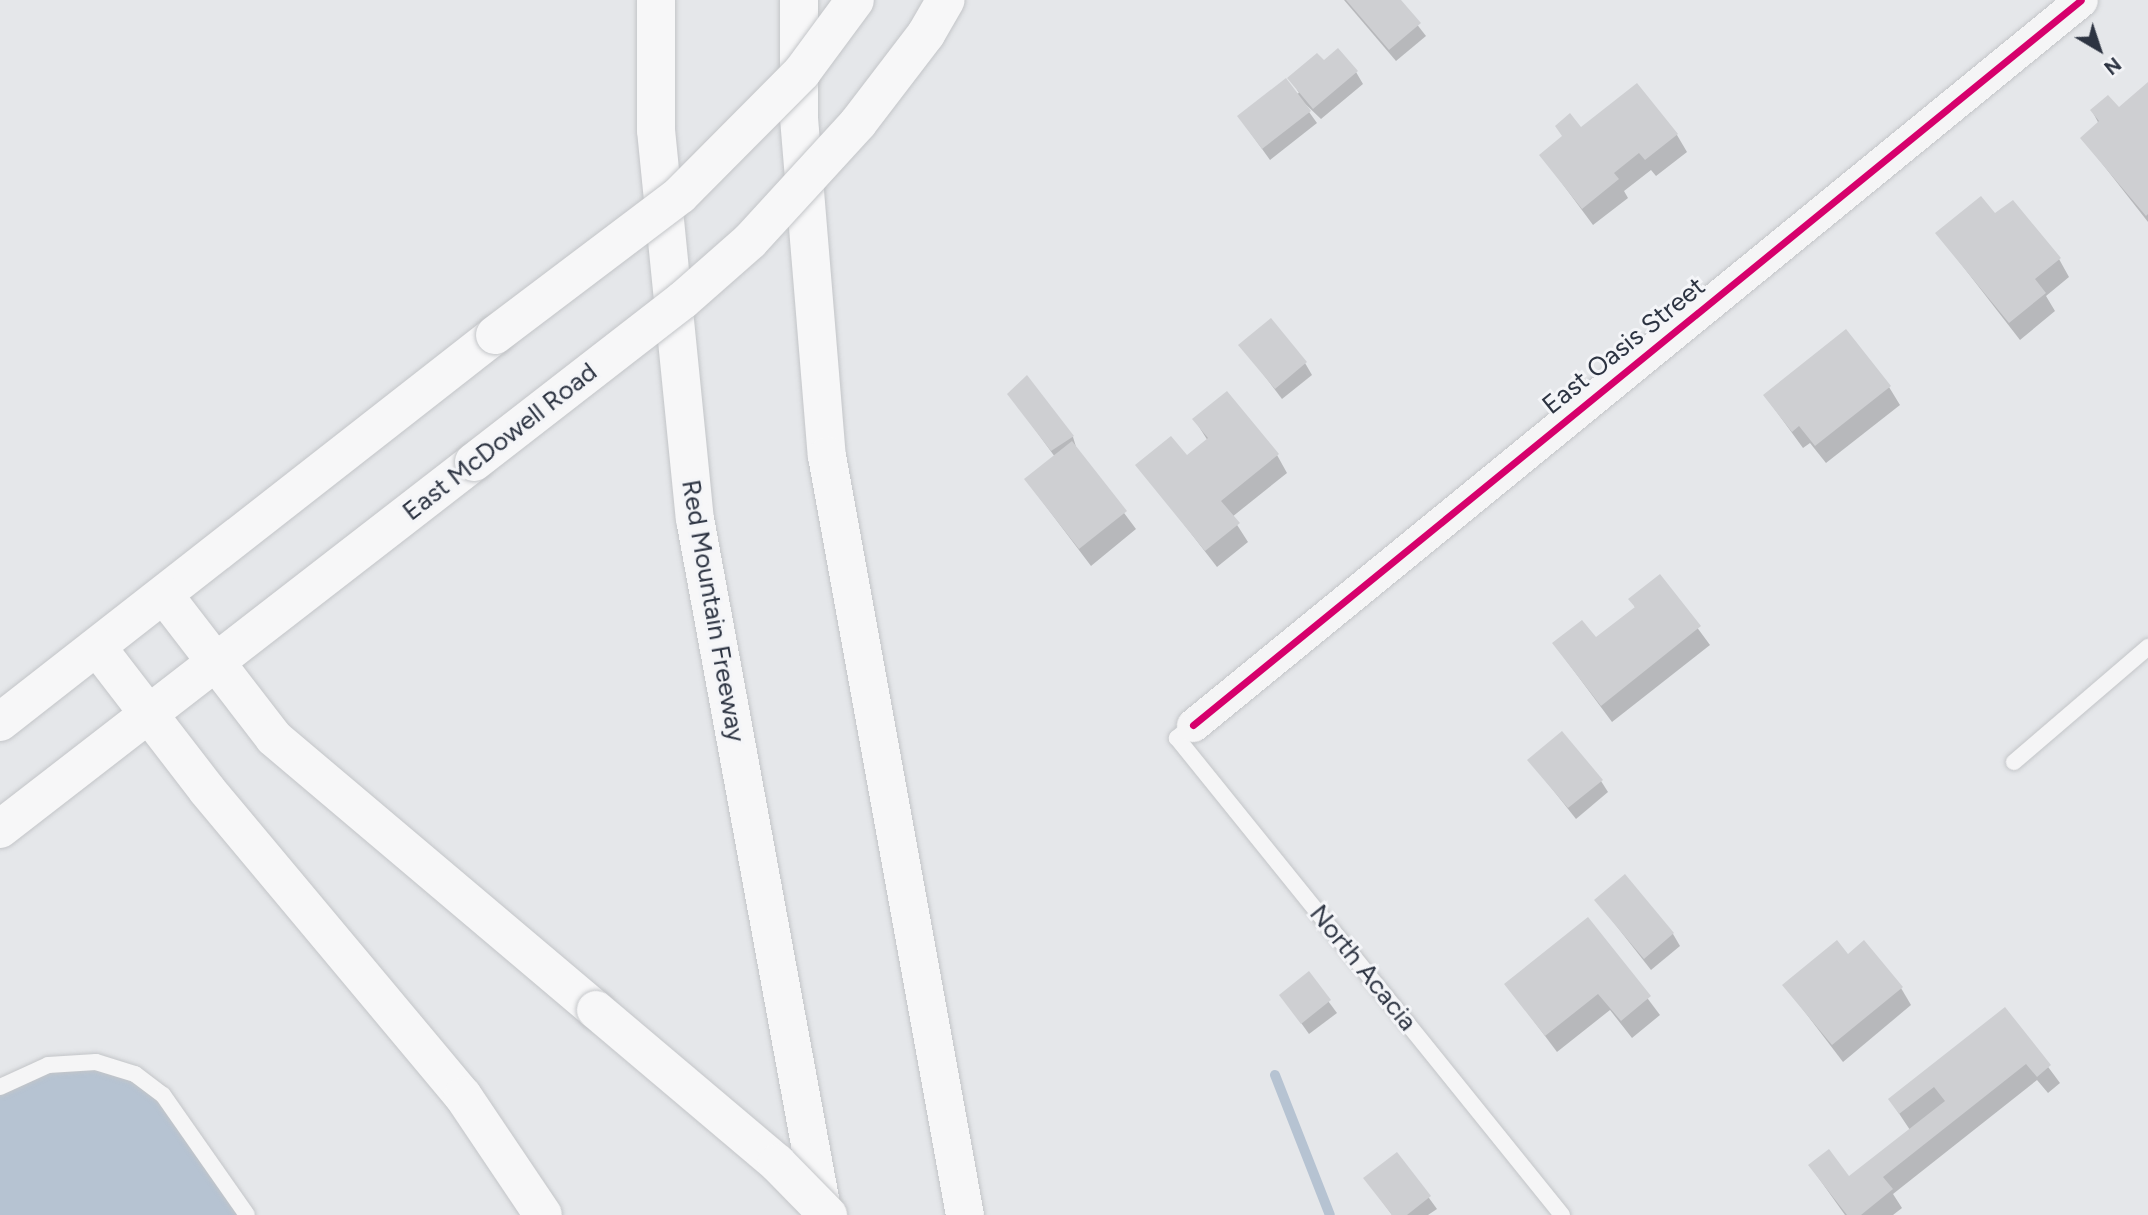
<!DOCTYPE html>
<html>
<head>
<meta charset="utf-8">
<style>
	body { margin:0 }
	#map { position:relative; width:2148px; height:1215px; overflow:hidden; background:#e5e7ea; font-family:Figtree,sans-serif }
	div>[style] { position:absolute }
	.water>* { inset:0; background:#b6c3d2 }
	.shadow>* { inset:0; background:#0003 }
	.stream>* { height:10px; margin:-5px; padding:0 5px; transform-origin:5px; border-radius:5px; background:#b6c3d2 }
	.building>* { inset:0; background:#cecfd2 }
	.roads { filter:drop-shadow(0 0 2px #c3c5c8) drop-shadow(0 0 2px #c3c5c8) }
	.lane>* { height:16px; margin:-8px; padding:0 8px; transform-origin:8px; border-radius:8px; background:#f5f5f6 }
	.street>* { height:33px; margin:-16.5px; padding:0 16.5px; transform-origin:16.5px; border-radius:16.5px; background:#f5f5f6 }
	.secondary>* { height:38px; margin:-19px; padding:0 19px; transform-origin:19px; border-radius:19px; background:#f7f7f8 }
	.highway>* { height:38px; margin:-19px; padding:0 19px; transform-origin:19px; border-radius:19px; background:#f7f7f8 }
	.bridges { filter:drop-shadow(0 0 2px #c3c5c8) drop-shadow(0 0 2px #c3c5c8) }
	.secondary-bridge>* { height:38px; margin:-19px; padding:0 19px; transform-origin:19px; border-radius:19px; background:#f7f7f8 }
	.highway-bridge>* { height:38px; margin:-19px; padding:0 19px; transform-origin:19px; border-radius:19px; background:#f7f7f8 }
	.cycleway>* { height:7px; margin:-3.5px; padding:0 3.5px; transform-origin:3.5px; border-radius:3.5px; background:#d6006c }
	span { translate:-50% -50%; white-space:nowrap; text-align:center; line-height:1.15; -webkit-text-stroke:6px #f4f5f8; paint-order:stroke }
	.street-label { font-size:26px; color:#2d3442 }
	.north { position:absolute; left:2064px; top:14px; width:70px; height:70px; -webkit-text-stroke:5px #f4f5f8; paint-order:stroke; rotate:141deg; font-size:19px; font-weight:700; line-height:28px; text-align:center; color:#2d3442 }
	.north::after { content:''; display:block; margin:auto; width:24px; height:32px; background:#2d3442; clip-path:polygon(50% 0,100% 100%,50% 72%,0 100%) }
</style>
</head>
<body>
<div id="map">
	<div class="water">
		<i style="clip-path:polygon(96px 1062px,163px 1095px,247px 1215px,0 1215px,0 1087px,48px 1065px)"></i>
	</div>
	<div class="shadow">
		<i style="clip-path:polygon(1344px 0,1398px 0,1426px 36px,1396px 61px)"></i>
		<i style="clip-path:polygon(1356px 72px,1363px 84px,1321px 119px,1299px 98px,1317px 123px,1270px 160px,1239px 117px,1299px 93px,1290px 78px)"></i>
		<i style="clip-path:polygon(2148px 84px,2148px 222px,2082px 138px,2099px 124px,2092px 111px,2119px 109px)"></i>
		<i style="clip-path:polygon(1581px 130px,1677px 135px,1687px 152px,1656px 176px,1651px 170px,1624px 191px,1628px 198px,1593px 225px,1541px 155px)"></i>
		<i style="clip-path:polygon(1995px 216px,2059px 259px,2069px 277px,2046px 296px,2055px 311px,2020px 340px,1937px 233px)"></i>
		<i style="clip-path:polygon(1241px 345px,1305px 363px,1312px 375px,1282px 399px)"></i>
		<i style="clip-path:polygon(1889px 387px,1900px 405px,1826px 463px,1810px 443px,1803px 448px,1765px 396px)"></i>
		<i style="clip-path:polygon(1009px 394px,1073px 437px,1077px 450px,1136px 529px,1091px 566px,1026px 480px,1055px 457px)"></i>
		<i style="clip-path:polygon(1194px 419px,1277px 455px,1287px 473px,1232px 517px,1248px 542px,1217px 567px,1138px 465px,1187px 458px,1208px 441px)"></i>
		<i style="clip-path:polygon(1660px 577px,1710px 645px,1612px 722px,1554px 644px,1596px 640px,1636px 609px,1631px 600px)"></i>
		<i style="clip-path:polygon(1530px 761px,1601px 781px,1608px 792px,1576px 819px)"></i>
		<i style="clip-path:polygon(1596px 900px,1673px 934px,1680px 946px,1651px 970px)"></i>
		<i style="clip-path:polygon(1588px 919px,1660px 1015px,1632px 1038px,1610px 1010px,1557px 1052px,1506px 984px)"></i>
		<i style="clip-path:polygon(1848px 956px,1901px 988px,1911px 1005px,1843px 1062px,1785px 986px)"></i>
		<i style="clip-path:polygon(1308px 974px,1337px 1013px,1309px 1034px,1281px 995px)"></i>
		<i style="clip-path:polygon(2005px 1009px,2060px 1083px,2048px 1093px,2037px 1080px,1893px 1194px,1902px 1208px,1893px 1215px,1845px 1215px,1810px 1166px,1849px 1178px,1910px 1130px,1890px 1100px)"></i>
		<i style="clip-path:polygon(1397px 1154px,1437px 1209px,1428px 1215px,1392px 1215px,1365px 1178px)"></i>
	</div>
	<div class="stream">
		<i style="left:1275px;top:1075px;width:150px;rotate:68.6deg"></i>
	</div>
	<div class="building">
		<i style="clip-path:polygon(1346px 0,1401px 0,1421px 23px,1389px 50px)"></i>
		<i style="clip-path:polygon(1338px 48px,1358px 71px,1313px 109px,1287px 78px,1317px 53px,1324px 60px)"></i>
		<i style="clip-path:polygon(1286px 78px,1311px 111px,1262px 149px,1237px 116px)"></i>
		<i style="clip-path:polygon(2148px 82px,2148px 214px,2146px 216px,2080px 138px,2099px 121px,2090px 110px,2108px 95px,2119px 107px)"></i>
		<i style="clip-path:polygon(1637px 83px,1678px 134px,1645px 160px,1639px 153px,1614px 173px,1619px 179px,1582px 209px,1539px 155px,1562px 136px,1555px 126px,1570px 113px,1581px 127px)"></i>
		<i style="clip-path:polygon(1981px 196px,1995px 213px,2013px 200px,2061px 258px,2035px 279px,2046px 293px,2009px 323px,1935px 233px)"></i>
		<i style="clip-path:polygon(1271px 318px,1307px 362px,1275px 389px,1238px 345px)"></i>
		<i style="clip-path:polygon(1846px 329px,1891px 386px,1815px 446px,1799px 426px,1792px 432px,1763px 395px)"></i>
		<i style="clip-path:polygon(1027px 375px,1074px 436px,1051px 451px,1007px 394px)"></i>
		<i style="clip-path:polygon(1227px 391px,1279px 454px,1221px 501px,1240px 523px,1205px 551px,1135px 465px,1171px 436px,1187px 455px,1208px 438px,1192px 419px)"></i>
		<i style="clip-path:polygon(1072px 441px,1127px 511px,1079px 549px,1024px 479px)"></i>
		<i style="clip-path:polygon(1660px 574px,1701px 626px,1601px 706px,1552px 643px,1582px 620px,1596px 637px,1635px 607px,1628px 599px)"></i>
		<i style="clip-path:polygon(1562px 731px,1603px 780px,1568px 808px,1527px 760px)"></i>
		<i style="clip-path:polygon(1625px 874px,1674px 933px,1644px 959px,1594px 900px)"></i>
		<i style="clip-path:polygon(1588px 917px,1651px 996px,1621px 1021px,1598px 994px,1545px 1036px,1504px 984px)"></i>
		<i style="clip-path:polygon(1837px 940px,1848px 954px,1864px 940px,1903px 987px,1832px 1045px,1782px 985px)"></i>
		<i style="clip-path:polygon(1309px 971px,1331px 1000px,1301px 1024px,1279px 995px)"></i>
		<i style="clip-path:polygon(2005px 1007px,2051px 1065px,2037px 1077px,2026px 1064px,1883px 1177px,1893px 1189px,1861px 1215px,1847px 1215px,1808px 1165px,1829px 1149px,1849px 1176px,1945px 1101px,1934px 1087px,1899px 1114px,1888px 1099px)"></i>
		<i style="clip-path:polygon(1397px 1152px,1431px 1196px,1407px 1215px,1392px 1215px,1363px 1178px)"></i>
	</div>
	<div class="roads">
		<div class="lane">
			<i style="left:1193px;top:725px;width:21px;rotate:141deg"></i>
			<i style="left:1177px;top:738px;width:613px;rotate:51.09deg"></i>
			<i style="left:2014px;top:762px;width:177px;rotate:-40.6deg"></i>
			<i style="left:0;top:1087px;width:53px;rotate:-24.6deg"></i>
			<i style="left:48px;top:1065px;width:48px;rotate:-3.6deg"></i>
			<i style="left:96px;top:1062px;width:41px;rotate:17.1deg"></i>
			<i style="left:135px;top:1074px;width:35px;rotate:37deg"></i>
			<i style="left:163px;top:1095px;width:146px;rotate:55deg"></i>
		</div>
		<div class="street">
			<i style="left:1193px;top:725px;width:1146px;rotate:-39.23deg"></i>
		</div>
		<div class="secondary">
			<i style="left:0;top:722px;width:628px;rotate:-38.02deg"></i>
			<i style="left:0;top:829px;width:599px;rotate:-37.75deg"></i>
		</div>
		<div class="highway">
			<i style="left:656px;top:0;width:130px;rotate:90deg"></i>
			<i style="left:656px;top:130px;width:391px;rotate:84.3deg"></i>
			<i style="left:695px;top:519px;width:708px;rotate:79.58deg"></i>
			<i style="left:799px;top:0;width:118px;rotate:90deg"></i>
			<i style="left:799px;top:118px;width:339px;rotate:85.3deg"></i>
			<i style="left:827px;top:456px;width:771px;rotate:79.7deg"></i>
			<i style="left:164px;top:595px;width:180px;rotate:52.4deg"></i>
			<i style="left:274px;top:738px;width:422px;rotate:40.2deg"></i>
			<i style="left:97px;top:647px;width:180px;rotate:52.4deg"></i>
			<i style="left:207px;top:790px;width:399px;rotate:50.1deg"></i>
			<i style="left:463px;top:1096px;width:143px;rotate:56.1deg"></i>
		</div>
	</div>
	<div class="bridges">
		<div class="secondary-bridge">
			<i style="left:495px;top:335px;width:232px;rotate:-37.1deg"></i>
			<i style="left:680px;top:195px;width:173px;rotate:-45.2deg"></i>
			<i style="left:802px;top:72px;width:89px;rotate:-53.6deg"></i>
			<i style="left:474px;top:462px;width:264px;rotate:-37.8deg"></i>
			<i style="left:683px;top:300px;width:89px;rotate:-41.4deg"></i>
			<i style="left:750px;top:241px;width:160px;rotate:-47.5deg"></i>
			<i style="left:858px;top:123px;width:112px;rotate:-52.6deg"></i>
			<i style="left:926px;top:34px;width:39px;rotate:-60deg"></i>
		</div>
		<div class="highway-bridge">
			<i style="left:596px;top:1010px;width:237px;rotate:40.2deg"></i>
			<i style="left:777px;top:1163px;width:73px;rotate:45.6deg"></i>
		</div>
	</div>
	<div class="cycleway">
		<i style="left:1193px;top:725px;width:1146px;rotate:-39.23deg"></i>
	</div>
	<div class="street-label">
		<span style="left:1624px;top:346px;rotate:-39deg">East Oasis Street</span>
		<span style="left:500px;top:442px;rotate:-38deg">East McDowell Road</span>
		<span style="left:713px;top:611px;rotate:80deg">Red Mountain Freeway</span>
		<span style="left:1363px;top:968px;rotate:51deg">North Acacia</span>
	</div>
	<div class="north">N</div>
</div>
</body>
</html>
